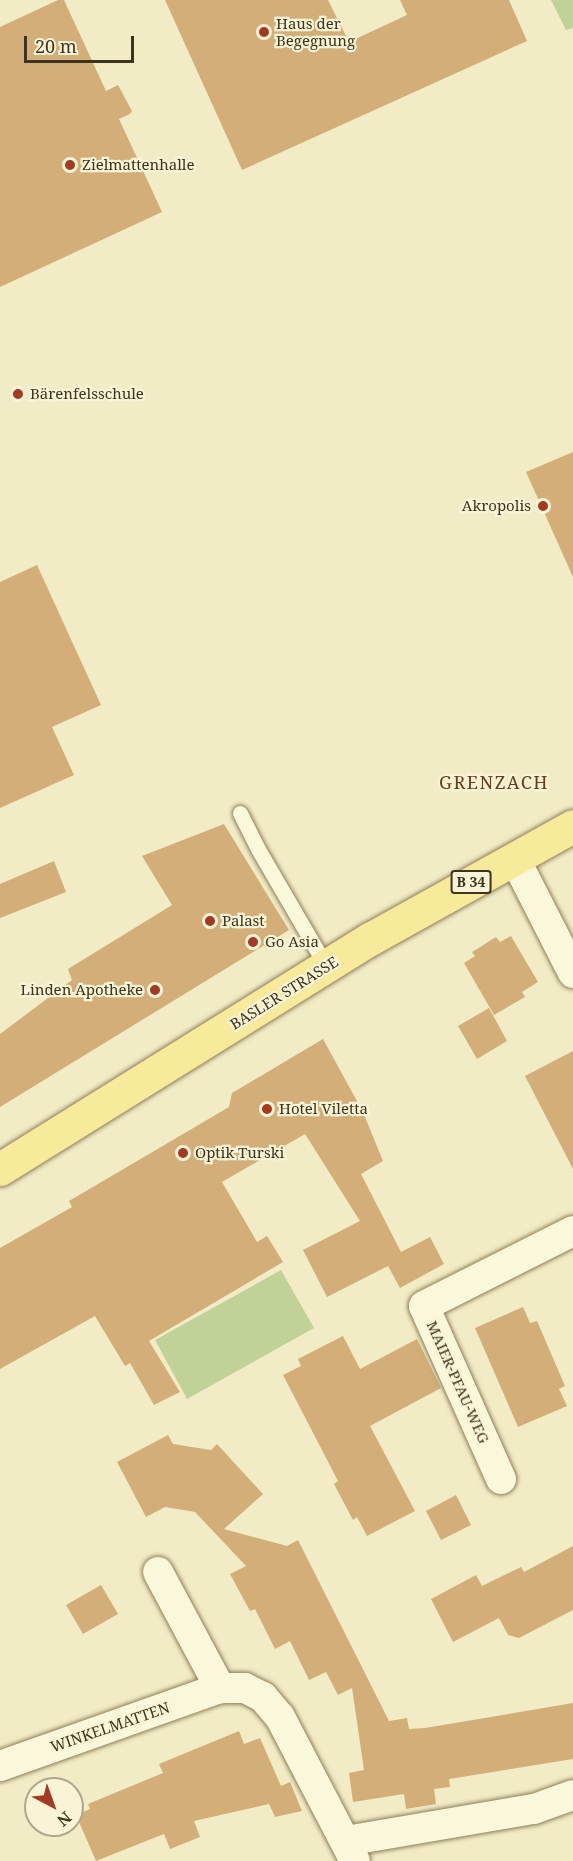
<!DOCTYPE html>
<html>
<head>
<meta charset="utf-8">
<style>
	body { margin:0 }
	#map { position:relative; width:573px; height:1861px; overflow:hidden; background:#f2ecc6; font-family:"Noto Serif",serif }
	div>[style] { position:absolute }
	.green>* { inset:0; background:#c1d298 }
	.building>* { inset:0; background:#d3ae79 }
	.roads { filter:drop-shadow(0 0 2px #8f7f59) drop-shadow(0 0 2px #8f7f59) }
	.service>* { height:15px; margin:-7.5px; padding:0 7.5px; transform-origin:7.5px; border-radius:7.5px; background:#fbf7da }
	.minor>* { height:30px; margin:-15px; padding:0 15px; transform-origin:15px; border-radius:15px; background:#fbf7da }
	.primary>* { height:33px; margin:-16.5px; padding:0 16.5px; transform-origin:16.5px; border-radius:16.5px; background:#f7ea9b }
	.dots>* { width:16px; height:16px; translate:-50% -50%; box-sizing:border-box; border:3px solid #f9f4d6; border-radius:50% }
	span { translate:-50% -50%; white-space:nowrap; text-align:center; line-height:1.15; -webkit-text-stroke:4.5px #f9f4d6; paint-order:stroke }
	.shield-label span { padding:2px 4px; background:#f9f4d6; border:2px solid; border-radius:4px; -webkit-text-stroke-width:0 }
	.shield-label { font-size:14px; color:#3e331e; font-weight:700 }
	.poi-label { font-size:15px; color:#3e331e }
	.left { translate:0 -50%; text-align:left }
	.right { translate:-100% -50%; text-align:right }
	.street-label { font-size:15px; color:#3e331e }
	.quarter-label { font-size:18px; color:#6f3a1a; letter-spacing:1.5px }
	.north { position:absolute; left:24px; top:1777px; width:60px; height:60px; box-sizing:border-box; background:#f9f4d6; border:2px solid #aea78c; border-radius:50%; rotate:139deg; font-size:16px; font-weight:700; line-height:24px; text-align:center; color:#3e331e }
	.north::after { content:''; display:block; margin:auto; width:21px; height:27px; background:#a43924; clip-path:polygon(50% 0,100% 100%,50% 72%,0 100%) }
	.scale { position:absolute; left:24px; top:36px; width:110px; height:27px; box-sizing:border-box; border:3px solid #3e331e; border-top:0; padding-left:8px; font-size:18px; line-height:21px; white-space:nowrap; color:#3e331e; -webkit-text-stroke:4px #f9f4d6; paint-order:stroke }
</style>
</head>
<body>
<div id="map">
	<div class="green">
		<i style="clip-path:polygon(551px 0,573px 0,573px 28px,566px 30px)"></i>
		<i style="clip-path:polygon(281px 1270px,314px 1328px,187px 1399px,155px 1340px)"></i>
	</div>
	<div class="building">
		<i style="clip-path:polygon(58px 0,64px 0,106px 91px,118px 85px,132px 111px,130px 114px,119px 119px,162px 212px,0 287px,0 27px)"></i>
		<i style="clip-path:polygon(165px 0,328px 0,349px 42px,407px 15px,400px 0,509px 0,527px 41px,242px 170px)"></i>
		<i style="clip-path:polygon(573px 452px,573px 577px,526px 472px)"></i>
		<i style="clip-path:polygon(37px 565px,101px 705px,52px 727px,74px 775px,0 808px,0 582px)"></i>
		<i style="clip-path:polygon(224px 824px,289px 930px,0 1107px,0 1034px,72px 980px,68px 969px,172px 905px,142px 856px)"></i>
		<i style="clip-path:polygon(54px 861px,66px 892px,0 918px,0 884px)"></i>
		<i style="clip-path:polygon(511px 936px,538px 982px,522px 992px,525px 997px,494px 1015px,464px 963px,475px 956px,472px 952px,496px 937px,500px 942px)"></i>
		<i style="clip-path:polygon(489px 1008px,507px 1041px,477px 1059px,458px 1026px)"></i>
		<i style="clip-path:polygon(323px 1039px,363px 1112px,383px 1161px,361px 1174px,401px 1252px,430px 1237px,444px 1264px,400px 1288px,388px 1266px,327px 1297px,303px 1250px,360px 1221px,305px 1134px,222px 1182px,257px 1242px,267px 1236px,283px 1262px,149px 1341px,180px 1392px,154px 1405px,130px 1363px,125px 1366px,95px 1316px,0 1369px,0 1248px,72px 1207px,69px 1201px,229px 1107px,232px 1093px)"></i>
		<i style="clip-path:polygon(573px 1051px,573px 1169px,525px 1076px)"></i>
		<i style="clip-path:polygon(523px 1307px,530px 1323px,537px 1321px,565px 1386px,559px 1389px,567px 1406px,518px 1427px,475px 1328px)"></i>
		<i style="clip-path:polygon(343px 1336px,360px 1369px,417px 1339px,441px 1388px,370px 1426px,415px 1511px,367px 1536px,357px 1517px,353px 1520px,334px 1484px,338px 1481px,283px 1375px,301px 1366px,298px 1359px)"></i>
		<i style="clip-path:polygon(168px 1435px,173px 1444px,211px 1450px,217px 1444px,263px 1494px,224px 1529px,287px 1546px,298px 1540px,389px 1721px,407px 1718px,409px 1729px,425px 1728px,573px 1703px,573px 1759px,449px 1779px,450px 1787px,434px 1789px,436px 1804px,406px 1809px,404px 1794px,353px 1802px,349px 1773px,364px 1770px,352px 1688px,338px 1695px,326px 1672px,309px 1680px,290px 1641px,275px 1649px,255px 1609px,250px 1611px,230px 1574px,246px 1566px,195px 1512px,165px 1507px,146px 1517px,117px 1462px)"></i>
		<i style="clip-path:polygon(456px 1495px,471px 1525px,441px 1540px,426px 1511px)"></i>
		<i style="clip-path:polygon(573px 1546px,573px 1610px,519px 1638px,508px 1635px,499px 1618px,453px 1642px,431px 1599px,476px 1575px,482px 1586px,521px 1567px,524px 1572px)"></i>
		<i style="clip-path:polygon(101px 1585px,118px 1614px,83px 1634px,66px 1605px)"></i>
		<i style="clip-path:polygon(239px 1731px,244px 1744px,260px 1738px,281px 1786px,290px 1782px,302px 1811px,275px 1817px,269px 1804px,194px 1821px,200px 1837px,170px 1849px,164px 1834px,96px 1861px,76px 1815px,90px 1809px,88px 1804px,163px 1773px,159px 1764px)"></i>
	</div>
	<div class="roads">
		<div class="service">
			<i style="left:240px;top:813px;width:40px;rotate:63.4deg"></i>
			<i style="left:258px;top:849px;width:135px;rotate:59.8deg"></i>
		</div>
		<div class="minor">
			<i style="left:515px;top:859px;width:128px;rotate:63deg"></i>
			<i style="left:501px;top:1479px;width:189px;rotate:-114deg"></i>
			<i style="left:424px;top:1306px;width:167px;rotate:-26.7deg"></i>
			<i style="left:158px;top:1572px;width:132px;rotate:61.9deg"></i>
			<i style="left:0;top:1766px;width:233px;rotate:-19.5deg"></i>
			<i style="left:220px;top:1688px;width:25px"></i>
			<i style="left:245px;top:1688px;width:20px;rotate:27deg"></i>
			<i style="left:263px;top:1697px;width:26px;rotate:50deg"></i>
			<i style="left:280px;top:1717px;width:162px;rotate:62.5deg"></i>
			<i style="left:346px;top:1841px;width:191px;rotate:-9.7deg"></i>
			<i style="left:534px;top:1809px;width:41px;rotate:-19.7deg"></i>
		</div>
		<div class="primary">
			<i style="left:0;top:1169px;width:436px;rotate:-31.9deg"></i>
			<i style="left:370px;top:939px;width:232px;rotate:-29.1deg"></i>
		</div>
	</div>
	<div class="dots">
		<i style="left:264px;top:32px;background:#a43924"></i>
		<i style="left:70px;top:165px;background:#a43924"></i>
		<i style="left:18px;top:394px;background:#a43924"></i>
		<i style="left:543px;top:506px;background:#a43924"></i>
		<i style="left:210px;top:921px;background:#a43924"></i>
		<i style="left:253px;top:942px;background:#a43924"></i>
		<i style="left:155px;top:990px;background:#a43924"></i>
		<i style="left:267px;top:1109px;background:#a43924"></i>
		<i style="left:183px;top:1153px;background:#a43924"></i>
	</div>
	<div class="shield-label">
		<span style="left:471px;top:882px">B 34</span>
	</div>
	<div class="poi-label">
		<span class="left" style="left:276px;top:32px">Haus der<br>Begegnung</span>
		<span class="left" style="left:82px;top:165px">Zielmattenhalle</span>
		<span class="left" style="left:30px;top:394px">Bärenfelsschule</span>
		<span class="right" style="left:531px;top:506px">Akropolis</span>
		<span class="left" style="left:222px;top:921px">Palast</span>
		<span class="left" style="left:265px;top:942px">Go Asia</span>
		<span class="right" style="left:143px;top:990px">Linden Apotheke</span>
		<span class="left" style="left:279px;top:1109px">Hotel Viletta</span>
		<span class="left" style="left:195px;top:1153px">Optik Turski</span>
	</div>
	<div class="street-label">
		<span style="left:284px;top:993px;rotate:-32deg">BASLER STRASSE</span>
		<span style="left:458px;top:1382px;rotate:66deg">MAIER-PFAU-WEG</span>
		<span style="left:110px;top:1727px;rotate:-19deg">WINKELMATTEN</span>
	</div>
	<div class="quarter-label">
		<span style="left:494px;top:782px">GRENZACH</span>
	</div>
	<div class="north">N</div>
	<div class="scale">20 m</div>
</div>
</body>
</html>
